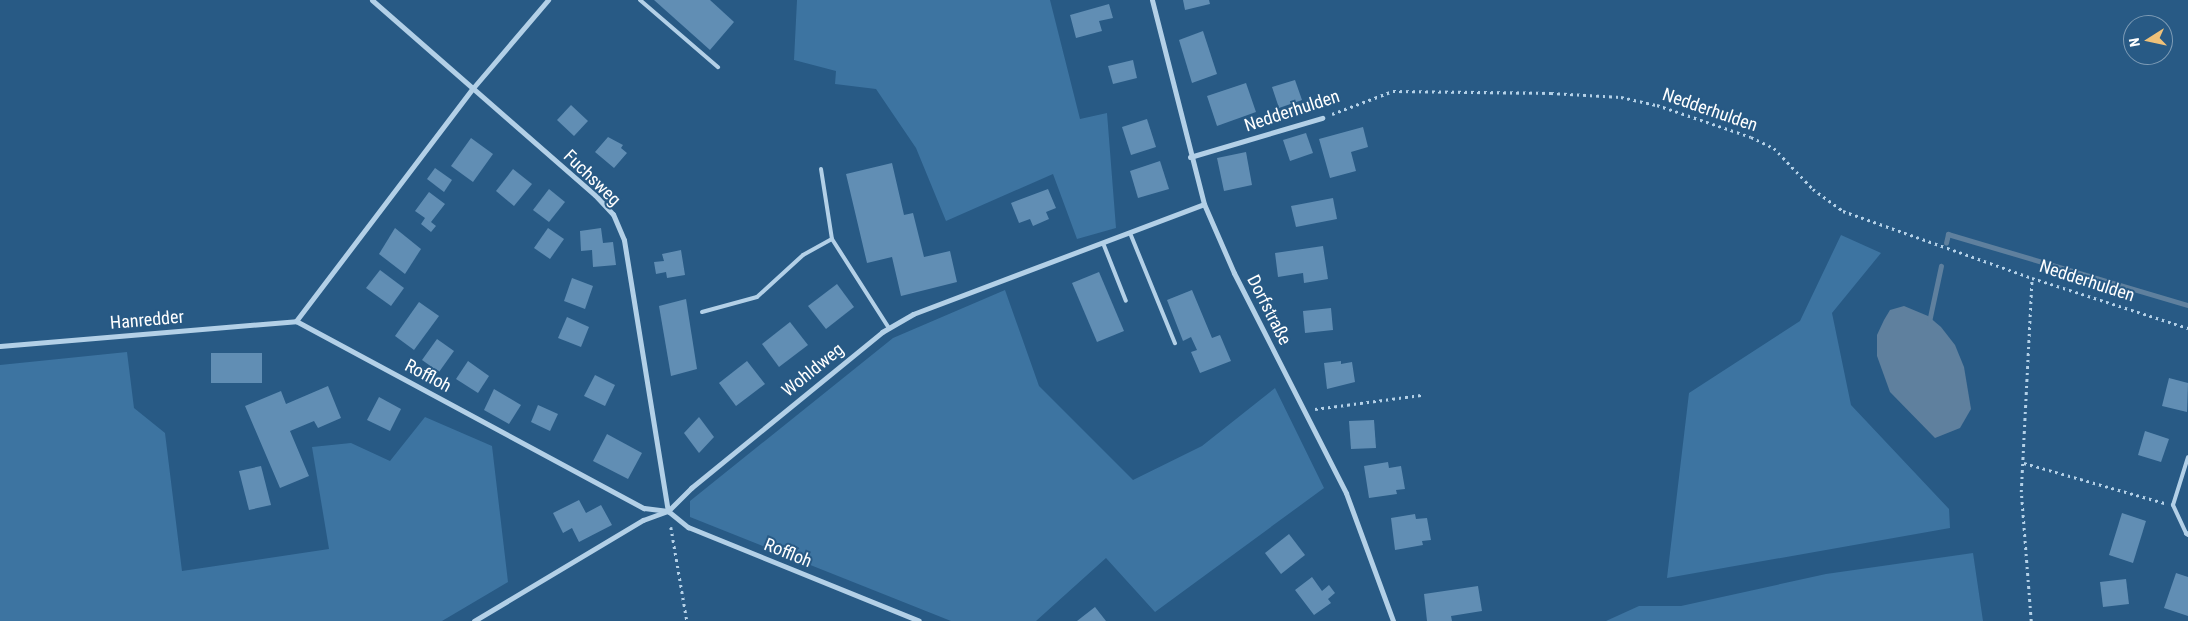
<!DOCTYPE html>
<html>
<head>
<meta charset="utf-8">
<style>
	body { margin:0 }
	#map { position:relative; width:2188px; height:621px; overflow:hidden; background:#285a85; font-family:"Roboto Condensed",sans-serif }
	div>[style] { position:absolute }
	.green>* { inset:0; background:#3d74a1 }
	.water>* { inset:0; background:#5f809e }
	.stream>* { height:4.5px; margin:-2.25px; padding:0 2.25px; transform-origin:2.25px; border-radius:2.25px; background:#5f809e }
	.building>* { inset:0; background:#618eb4 }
	.path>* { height:2.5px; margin-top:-1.25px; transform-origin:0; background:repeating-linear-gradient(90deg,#b3d0e7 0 2.5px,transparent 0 6.5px) }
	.service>* { height:4px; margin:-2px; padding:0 2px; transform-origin:2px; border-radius:2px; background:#b3d0e7 }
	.minor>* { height:5px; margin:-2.5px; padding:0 2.5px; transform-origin:2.5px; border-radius:2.5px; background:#b3d0e7 }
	span { translate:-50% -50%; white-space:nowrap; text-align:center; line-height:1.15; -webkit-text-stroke:4px #285a85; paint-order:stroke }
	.street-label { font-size:18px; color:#fff }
	.north { position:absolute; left:2123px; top:15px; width:50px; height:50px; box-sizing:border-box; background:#285a85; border:1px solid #7e9cb6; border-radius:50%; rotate:260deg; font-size:14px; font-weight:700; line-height:20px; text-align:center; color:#fff }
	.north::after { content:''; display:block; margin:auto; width:18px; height:22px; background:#efc179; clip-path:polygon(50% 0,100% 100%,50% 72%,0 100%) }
</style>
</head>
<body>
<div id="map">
	<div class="green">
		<i style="clip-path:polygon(797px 0,1050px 0,1080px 119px,1107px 113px,1116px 228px,1077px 239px,1053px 174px,946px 221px,916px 148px,876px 89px,835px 84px,836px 71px,794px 60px)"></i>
		<i style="clip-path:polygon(1841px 235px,1881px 253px,1832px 313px,1851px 405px,1949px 509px,1950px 528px,1667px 578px,1689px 393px,1800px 321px)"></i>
		<i style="clip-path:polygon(1005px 290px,1039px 386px,1133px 480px,1202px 446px,1275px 388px,1324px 488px,1155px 612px,1106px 558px,1036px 621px,951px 621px,690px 517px,690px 501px,893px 338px)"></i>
		<i style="clip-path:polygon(127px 352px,134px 408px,165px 433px,182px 571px,329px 549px,312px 447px,351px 443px,390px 461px,425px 417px,492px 446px,508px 582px,442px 621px,0 621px,0 365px)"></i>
		<i style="clip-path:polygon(1973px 553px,1983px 621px,1606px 621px,1639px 606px,1681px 606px,1826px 574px)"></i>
	</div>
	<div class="water">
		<i style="clip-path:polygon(1904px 306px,1928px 316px,1941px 327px,1955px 345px,1964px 367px,1971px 409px,1960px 428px,1935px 438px,1890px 392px,1877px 356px,1877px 335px,1884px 320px,1890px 310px)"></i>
	</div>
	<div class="stream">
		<i style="left:1946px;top:243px;width:9px;rotate:-77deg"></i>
		<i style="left:1948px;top:234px;width:250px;rotate:16.5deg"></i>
		<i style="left:1929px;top:322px;width:57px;rotate:-77.9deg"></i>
	</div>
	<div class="building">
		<i style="clip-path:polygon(654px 0,710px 0,734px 22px,710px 50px)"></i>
		<i style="clip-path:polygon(1183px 0,1209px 0,1210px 4px,1185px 10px)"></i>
		<i style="clip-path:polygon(1109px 4px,1113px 18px,1099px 21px,1102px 31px,1076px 38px,1070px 15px)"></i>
		<i style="clip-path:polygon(1203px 31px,1217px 74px,1192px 83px,1179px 40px)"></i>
		<i style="clip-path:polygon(1133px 60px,1137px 78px,1113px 84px,1108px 66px)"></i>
		<i style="clip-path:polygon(1295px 80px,1302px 100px,1279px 108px,1272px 87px)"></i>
		<i style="clip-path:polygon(1246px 83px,1256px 112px,1217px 126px,1207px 96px)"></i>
		<i style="clip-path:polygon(571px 105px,588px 121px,574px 136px,557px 120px)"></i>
		<i style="clip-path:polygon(1147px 119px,1156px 147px,1131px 155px,1122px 127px)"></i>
		<i style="clip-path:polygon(1363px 127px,1368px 147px,1351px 152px,1356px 171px,1330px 178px,1319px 139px)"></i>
		<i style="clip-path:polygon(1306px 133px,1313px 153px,1290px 161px,1283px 140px)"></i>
		<i style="clip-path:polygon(608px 137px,623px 145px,621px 148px,627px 153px,614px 168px,595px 152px)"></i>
		<i style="clip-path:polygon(471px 138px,493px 154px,473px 182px,451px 166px)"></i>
		<i style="clip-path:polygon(1246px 152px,1252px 185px,1224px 191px,1217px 158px)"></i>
		<i style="clip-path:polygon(1160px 161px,1169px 189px,1138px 198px,1130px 171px)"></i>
		<i style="clip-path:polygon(892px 163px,904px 215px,913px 213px,924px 257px,950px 251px,957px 282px,901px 296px,892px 257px,867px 263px,846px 174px)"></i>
		<i style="clip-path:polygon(435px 168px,452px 180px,444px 192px,427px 179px)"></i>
		<i style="clip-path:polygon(513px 169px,532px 184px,514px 206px,496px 191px)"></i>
		<i style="clip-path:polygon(549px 189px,565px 202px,549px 222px,533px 210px)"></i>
		<i style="clip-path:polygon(1048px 189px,1056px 208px,1046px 212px,1049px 219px,1033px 226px,1030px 219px,1019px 223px,1011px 203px)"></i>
		<i style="clip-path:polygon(429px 192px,445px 204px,431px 222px,436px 226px,431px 232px,421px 224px,425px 218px,415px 211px)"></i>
		<i style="clip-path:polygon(1333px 198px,1337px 219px,1296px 227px,1291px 206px)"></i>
		<i style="clip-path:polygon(395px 228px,421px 249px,405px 274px,379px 254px)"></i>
		<i style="clip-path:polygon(548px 228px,564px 239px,550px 259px,534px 248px)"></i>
		<i style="clip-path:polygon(601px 228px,603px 243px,613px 242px,616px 265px,593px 267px,592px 250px,581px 251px,580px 231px)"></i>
		<i style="clip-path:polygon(1323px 246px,1328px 279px,1304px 283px,1303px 273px,1278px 277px,1275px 253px)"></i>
		<i style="clip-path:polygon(681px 250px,685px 275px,667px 278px,666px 272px,656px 274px,654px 262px,664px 261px,662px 254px)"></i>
		<i style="clip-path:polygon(380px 270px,404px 288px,391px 306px,366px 288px)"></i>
		<i style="clip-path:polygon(1099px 272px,1124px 331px,1097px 342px,1072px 283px)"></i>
		<i style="clip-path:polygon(572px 278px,593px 286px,585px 309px,564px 301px)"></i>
		<i style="clip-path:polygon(837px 284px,854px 307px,826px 329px,808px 306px)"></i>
		<i style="clip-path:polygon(1192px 290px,1212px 338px,1220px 335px,1231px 361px,1200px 373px,1191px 352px,1197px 350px,1191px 337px,1183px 341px,1167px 300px)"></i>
		<i style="clip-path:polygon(686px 299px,697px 369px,671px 376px,659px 306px)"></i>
		<i style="clip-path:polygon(419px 302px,439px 316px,414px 350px,395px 336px)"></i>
		<i style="clip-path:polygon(1331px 308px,1333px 330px,1305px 333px,1303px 311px)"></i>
		<i style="clip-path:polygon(567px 317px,589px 327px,581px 347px,558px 338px)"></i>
		<i style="clip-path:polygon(790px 322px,808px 345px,779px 367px,762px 344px)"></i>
		<i style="clip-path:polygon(437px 339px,454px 351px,439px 372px,422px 360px)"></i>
		<i style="clip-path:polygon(211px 353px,262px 353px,262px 383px,211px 383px)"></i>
		<i style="clip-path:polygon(468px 361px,489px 376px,478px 393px,456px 379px)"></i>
		<i style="clip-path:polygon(747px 361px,765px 384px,736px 406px,719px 383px)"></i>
		<i style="clip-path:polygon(1341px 361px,1341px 364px,1352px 362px,1355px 382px,1327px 389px,1324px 363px)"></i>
		<i style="clip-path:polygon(595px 375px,615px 385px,605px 406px,584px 396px)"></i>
		<i style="clip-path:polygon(2169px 378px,2188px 383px,2187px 412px,2162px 406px)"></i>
		<i style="clip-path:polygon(328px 386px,341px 418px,318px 428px,314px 421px,290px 431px,309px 476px,280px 488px,245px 406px,281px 391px,286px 404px)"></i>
		<i style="clip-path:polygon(494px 389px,521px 405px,509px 424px,484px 410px)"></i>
		<i style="clip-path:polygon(379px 397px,401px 409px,390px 431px,367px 420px)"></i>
		<i style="clip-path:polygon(538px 405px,558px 414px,550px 431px,531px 422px)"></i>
		<i style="clip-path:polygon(699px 417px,714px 437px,699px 453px,684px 433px)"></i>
		<i style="clip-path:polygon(1374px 420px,1376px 448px,1351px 449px,1349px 421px)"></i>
		<i style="clip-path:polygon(2145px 431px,2169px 439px,2161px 462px,2138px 455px)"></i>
		<i style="clip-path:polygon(607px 434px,642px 453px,628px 479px,593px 461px)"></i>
		<i style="clip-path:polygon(1388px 462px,1389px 468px,1401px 466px,1405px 489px,1396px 490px,1397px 494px,1369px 498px,1364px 466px)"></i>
		<i style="clip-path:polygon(261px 466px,271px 505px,249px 510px,239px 471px)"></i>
		<i style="clip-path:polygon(579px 500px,586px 513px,601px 505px,612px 525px,579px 542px,572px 528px,563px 533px,553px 513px)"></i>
		<i style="clip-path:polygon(2122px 513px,2146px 521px,2133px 563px,2109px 555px)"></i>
		<i style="clip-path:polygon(1415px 514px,1416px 519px,1427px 518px,1431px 540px,1422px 541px,1423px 545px,1395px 550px,1391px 518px)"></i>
		<i style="clip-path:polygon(1289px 534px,1305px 555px,1281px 574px,1265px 553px)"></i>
		<i style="clip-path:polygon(2176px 573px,2188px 577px,2188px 616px,2164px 608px)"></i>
		<i style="clip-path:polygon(1312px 577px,1322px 591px,1329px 585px,1335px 593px,1328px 599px,1331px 603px,1314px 615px,1295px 590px)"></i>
		<i style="clip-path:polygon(2126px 579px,2129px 604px,2103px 607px,2100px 582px)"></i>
		<i style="clip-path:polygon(1478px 586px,1482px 611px,1451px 616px,1452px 621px,1427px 621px,1424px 594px)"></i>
		<i style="clip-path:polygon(1095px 607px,1106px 621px,1077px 621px)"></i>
	</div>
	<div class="path">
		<i style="left:1332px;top:114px;width:65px;rotate:-20.7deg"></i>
		<i style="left:1393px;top:91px;width:158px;rotate:0.7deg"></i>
		<i style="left:1551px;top:93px;width:70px;rotate:3.3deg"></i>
		<i style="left:1621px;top:97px;width:37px;rotate:13deg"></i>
		<i style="left:1657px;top:105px;width:99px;rotate:18.8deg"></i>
		<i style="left:1751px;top:137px;width:25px;rotate:26deg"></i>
		<i style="left:1774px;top:148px;width:57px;rotate:46.4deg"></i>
		<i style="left:1813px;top:189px;width:37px;rotate:36deg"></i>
		<i style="left:1843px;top:211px;width:201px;rotate:19.5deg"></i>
		<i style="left:2032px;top:278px;width:164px;rotate:17.8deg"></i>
		<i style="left:1315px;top:409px;width:107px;rotate:-7.5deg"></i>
		<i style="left:2024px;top:463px;width:146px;rotate:15.9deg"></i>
		<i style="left:671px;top:527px;width:95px;rotate:80.3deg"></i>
		<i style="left:2031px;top:621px;width:129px;rotate:-94.4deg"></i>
		<i style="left:2021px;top:492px;width:214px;rotate:-87.1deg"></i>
	</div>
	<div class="service">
		<i style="left:640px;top:0;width:103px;rotate:40.7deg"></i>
		<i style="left:821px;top:169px;width:71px;rotate:81.1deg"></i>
		<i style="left:832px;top:239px;width:106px;rotate:57.4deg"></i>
		<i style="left:1130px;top:233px;width:119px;rotate:67.8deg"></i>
		<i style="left:1103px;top:243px;width:62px;rotate:68.4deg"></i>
		<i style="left:702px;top:312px;width:57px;rotate:-15.3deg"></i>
		<i style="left:757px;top:297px;width:62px;rotate:-42.4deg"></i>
		<i style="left:803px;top:255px;width:33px;rotate:-29deg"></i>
		<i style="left:2186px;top:533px;width:31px;rotate:-115deg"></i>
		<i style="left:2173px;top:505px;width:50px;rotate:-72.6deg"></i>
	</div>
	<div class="minor">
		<i style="left:372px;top:0;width:296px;rotate:41.2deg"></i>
		<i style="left:595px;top:195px;width:26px;rotate:47deg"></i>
		<i style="left:613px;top:214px;width:28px;rotate:67deg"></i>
		<i style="left:624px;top:240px;width:275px;rotate:80.8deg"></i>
		<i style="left:1152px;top:0;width:211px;rotate:75.7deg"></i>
		<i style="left:1204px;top:204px;width:75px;rotate:66.5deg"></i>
		<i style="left:1234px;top:273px;width:247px;rotate:63deg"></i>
		<i style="left:1346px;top:493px;width:136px;rotate:69.8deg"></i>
		<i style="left:1190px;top:157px;width:138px;rotate:-16.5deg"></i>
		<i style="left:296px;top:321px;width:395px;rotate:28.3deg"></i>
		<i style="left:644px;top:508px;width:24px;rotate:7deg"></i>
		<i style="left:668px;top:511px;width:26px;rotate:39deg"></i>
		<i style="left:688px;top:527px;width:249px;rotate:22.1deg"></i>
		<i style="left:296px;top:321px;width:293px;rotate:-52.8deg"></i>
		<i style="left:473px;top:88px;width:116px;rotate:-49.6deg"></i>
		<i style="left:0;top:346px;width:297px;rotate:-4.8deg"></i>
		<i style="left:2186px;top:533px;width:2px;rotate:27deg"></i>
		<i style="left:474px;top:621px;width:197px;rotate:-30.9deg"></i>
		<i style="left:643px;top:520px;width:27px;rotate:-20deg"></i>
		<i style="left:668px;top:511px;width:33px;rotate:-45deg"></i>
		<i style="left:691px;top:488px;width:247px;rotate:-39.2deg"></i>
		<i style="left:882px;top:332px;width:36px;rotate:-30deg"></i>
		<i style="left:913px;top:314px;width:311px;rotate:-20.7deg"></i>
	</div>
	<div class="street-label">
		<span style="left:1710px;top:110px;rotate:19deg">Nedderhulden</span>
		<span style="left:1292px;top:111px;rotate:-18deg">Nedderhulden</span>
		<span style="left:592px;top:178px;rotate:44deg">Fuchsweg</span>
		<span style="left:2087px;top:281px;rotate:18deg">Nedderhulden</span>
		<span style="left:1269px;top:310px;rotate:63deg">Dorfstraße</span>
		<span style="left:147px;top:320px;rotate:-5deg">Hanredder</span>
		<span style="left:813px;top:370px;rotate:-39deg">Wohldweg</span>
		<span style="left:428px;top:376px;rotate:28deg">Roffloh</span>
		<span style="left:788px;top:553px;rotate:22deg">Roffloh</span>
	</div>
	<div class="north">N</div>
</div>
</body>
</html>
